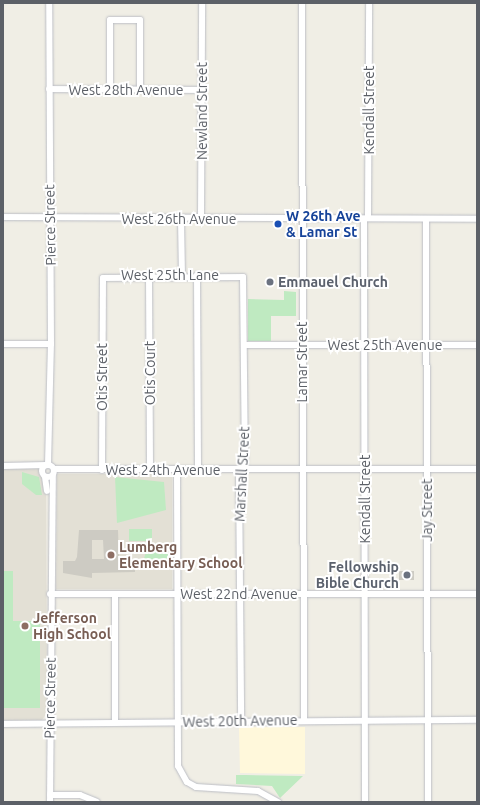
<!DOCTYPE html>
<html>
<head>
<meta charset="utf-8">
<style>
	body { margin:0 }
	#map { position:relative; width:480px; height:805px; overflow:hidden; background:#f0eee5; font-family:Ubuntu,sans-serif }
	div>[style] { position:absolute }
	.commercial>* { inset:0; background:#fff8db }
	.education>* { inset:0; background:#e3e0d5 }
	.green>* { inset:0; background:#bfeac1 }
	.building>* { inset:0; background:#cdcbc3 }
	.roads { filter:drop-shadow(0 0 1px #bcbec5) drop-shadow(0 0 1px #bcbec5) }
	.minor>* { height:6px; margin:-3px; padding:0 3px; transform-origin:3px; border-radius:3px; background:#fff }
	.minor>.ring { margin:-3px; padding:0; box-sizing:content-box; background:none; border:6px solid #fff; border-radius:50% }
	.dots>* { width:11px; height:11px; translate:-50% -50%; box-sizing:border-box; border:2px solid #fff; border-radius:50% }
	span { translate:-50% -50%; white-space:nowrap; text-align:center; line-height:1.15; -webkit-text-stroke:4px #fff; paint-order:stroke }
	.street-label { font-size:14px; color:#5c6067 }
	.transit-label { font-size:14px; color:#164399; font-weight:700 }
	.left { translate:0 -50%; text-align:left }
	.worship-label { font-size:14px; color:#5b616d; font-weight:700 }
	.right { translate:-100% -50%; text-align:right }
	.education-label { font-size:14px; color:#785e54; font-weight:700 }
	.frame { position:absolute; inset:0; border:4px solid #5c6067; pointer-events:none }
</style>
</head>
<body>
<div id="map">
	<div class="commercial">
		<i style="clip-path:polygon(239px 727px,305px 727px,305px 774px,240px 773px)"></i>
	</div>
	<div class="education">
		<i style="clip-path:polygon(3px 468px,41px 468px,46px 471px,47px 713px,42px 720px,3px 720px)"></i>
		<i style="clip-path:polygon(172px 474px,172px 589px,56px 589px,57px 474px)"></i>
	</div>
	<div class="green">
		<i style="clip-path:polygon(284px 291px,296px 292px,296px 316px,271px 316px,271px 341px,248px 341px,248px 299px,284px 300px)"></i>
		<i style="clip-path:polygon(22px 472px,39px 477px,42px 495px,36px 495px,22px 484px)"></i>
		<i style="clip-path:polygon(115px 477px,164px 482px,166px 510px,117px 523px)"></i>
		<i style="clip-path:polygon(129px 529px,152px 529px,152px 541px,129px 541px)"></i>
		<i style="clip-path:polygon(149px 542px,167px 547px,169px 558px,164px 565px,142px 565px)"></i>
		<i style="clip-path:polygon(3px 571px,13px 571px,13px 621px,40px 621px,40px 708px,3px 708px)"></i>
		<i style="clip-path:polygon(236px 775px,246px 775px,303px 776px,280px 798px,272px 786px,236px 784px)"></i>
	</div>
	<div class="building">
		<i style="clip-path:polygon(evenodd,79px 530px,118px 530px,119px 559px,135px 559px,135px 572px,92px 573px,92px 578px,63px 573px,63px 561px,75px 561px,77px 557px,79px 530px,92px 540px,103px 540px,104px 559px,92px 559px,92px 540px)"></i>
		<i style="clip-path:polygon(399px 571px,414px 571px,414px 580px,399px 580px)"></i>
	</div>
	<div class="roads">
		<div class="minor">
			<i style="left:302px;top:3px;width:717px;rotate:89.84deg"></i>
			<i style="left:49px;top:89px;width:153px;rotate:0.4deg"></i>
			<i style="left:110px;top:90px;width:70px;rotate:-90deg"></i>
			<i style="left:110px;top:20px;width:30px"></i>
			<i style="left:140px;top:20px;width:70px;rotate:90deg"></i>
			<i style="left:3px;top:217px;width:474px;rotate:0.2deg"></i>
			<i style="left:368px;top:217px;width:214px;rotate:-89.7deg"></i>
			<i style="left:181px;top:219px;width:56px;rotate:89deg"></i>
			<i style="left:201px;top:219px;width:216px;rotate:-89.7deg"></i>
			<i style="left:426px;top:219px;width:583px;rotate:89.8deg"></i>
			<i style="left:364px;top:221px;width:581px;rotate:89.9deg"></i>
			<i style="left:149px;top:275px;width:195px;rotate:89.7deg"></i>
			<i style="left:197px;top:275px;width:195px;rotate:89.7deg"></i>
			<i style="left:3px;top:344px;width:48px"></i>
			<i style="left:245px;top:345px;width:232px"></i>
			<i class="ring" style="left:42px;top:465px;width:6px;height:6px"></i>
			<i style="left:48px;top:465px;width:121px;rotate:-88.6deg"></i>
			<i style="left:51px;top:344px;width:341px;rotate:-90.3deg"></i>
			<i style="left:3px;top:466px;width:43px;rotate:-1.3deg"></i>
			<i style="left:54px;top:469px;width:423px"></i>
			<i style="left:102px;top:470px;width:192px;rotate:-89.7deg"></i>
			<i style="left:103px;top:278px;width:140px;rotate:-0.4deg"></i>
			<i style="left:243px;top:277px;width:189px;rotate:89.4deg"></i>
			<i style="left:245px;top:466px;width:9px;rotate:131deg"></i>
			<i style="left:239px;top:473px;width:247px;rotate:89.5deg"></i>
			<i style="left:177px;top:470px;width:296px;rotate:89.8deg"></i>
			<i style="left:178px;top:766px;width:18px;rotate:61deg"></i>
			<i style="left:187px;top:782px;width:10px;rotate:29deg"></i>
			<i style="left:196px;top:787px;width:62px;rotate:3.7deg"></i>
			<i style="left:258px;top:791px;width:23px;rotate:29deg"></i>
			<i style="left:45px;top:477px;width:14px;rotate:82deg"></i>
			<i style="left:50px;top:594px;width:427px"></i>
			<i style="left:115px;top:594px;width:127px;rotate:90deg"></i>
			<i style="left:3px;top:724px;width:474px;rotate:-0.5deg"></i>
			<i style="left:50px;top:795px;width:30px"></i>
			<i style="left:80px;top:795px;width:18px;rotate:22deg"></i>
			<i style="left:50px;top:802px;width:327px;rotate:-89.5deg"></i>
		</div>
	</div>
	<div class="dots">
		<i style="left:278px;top:224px;background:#1a4fb4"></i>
		<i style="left:270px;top:282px;background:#6b7280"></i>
		<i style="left:111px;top:555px;background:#8d6e63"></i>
		<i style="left:407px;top:575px;background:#6b7280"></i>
		<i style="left:25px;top:626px;background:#8d6e63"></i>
	</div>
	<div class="street-label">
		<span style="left:126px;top:90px">West 28th Avenue</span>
		<span style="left:369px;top:110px;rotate:-90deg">Kendall Street</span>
		<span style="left:202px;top:111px;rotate:-90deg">Newland Street</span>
		<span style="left:179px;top:219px">West 26th Avenue</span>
		<span style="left:50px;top:225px;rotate:-91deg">Pierce Street</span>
		<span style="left:170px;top:275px">West 25th Lane</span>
		<span style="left:385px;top:345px">West 25th Avenue</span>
		<span style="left:302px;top:362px;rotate:-90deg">Lamar Street</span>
		<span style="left:150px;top:373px;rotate:-90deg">Otis Court</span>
		<span style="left:102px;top:377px;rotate:-90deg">Otis Street</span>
		<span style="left:163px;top:470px">West 24th Avenue</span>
		<span style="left:242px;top:474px;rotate:-87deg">Marshall Street</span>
		<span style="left:365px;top:499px;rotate:-90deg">Kendall Street</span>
		<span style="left:427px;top:510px;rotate:-90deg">Jay Street</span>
		<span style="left:239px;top:594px">West 22nd Avenue</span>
		<span style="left:50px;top:698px;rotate:-89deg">Pierce Street</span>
		<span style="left:240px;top:721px;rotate:-1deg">West 20th Avenue</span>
	</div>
	<div class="transit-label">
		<span class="left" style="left:286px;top:224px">W 26th Ave<br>&amp; Lamar St</span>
	</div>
	<div class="worship-label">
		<span class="left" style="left:278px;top:282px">Emmauel Church</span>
		<span class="right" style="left:399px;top:575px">Fellowship<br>Bible Church</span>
	</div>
	<div class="education-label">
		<span class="left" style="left:119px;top:555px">Lumberg<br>Elementary School</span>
		<span class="left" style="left:33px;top:626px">Jefferson<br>High School</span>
	</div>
	<div class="frame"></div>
</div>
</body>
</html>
